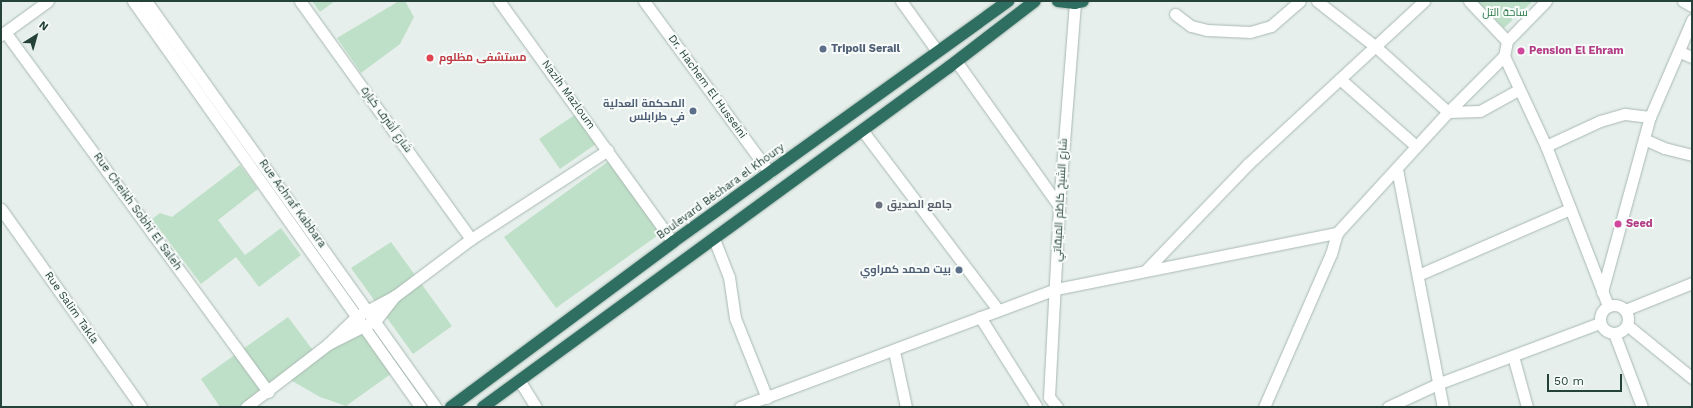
<!DOCTYPE html>
<html>
<head>
<meta charset="utf-8">
<style>
	body { margin:0 }
	#map { position:relative; width:1693px; height:408px; overflow:hidden; background:#e6efeb; font-family:"Work Sans",Cairo,sans-serif }
	div>[style] { position:absolute }
	.green>* { inset:0; background:#bfe0c8 }
	.roads { filter:drop-shadow(0 0 1px #a8b8b2) drop-shadow(0 0 1px #a8b8b2) }
	.street>* { height:11px; margin:-5.5px; padding:0 5.5px; transform-origin:5.5px; border-radius:5.5px; background:#fff }
	.street>.ring { margin:-5.5px; padding:0; box-sizing:content-box; background:none; border:11px solid #fff; border-radius:50% }
	.highway>* { height:12px; margin:-6px; padding:0 6px; transform-origin:6px; border-radius:6px; background:#2f6f62 }
	.dots>* { width:11px; height:11px; translate:-50% -50%; box-sizing:border-box; border:2px solid #f7fbf9; border-radius:50% }
	span { translate:-50% -50%; white-space:nowrap; text-align:center; line-height:1.15; -webkit-text-stroke:4px #f7fbf9; paint-order:stroke }
	.park-label { font-size:11px; color:#2d7a4b }
	.service-label { font-size:11px; color:#4e5e75; font-weight:700 }
	.left { translate:0 -50%; text-align:left }
	.right { translate:-100% -50%; text-align:right }
	.hotel-label { font-size:11px; color:#b23c85; font-weight:700 }
	.health-label { font-size:11px; color:#be3a42; font-weight:700 }
	.street-label { font-size:11px; color:#24423a }
	.worship-label { font-size:11px; color:#5b616d; font-weight:700 }
	.frame { position:absolute; inset:0; border:2px solid #24423a; pointer-events:none }
	.north { position:absolute; left:16px; top:16px; width:40px; height:40px; -webkit-text-stroke:3px #f7fbf9; paint-order:stroke; rotate:37deg; font-size:11px; font-weight:700; line-height:16px; text-align:center; color:#24423a }
	.north::after { content:''; display:block; margin:auto; width:14px; height:18px; background:#24423a; clip-path:polygon(50% 0,100% 100%,50% 72%,0 100%) }
	.scale { position:absolute; left:1547px; top:374px; width:75px; height:18px; box-sizing:border-box; border:2px solid #24423a; border-top:0; padding-left:5px; font-size:12px; line-height:14px; white-space:nowrap; color:#24423a; -webkit-text-stroke:3px #f7fbf9; paint-order:stroke }
</style>
</head>
<body>
<div id="map">
	<div class="green">
		<i style="clip-path:polygon(312px 1px,335px 1px,320px 12px)"></i>
		<i style="clip-path:polygon(399px 1px,405px 1px,414px 17px,400px 44px,361px 73px,337px 38px)"></i>
		<i style="clip-path:polygon(1477px 1px,1533px 1px,1504px 28px)"></i>
		<i style="clip-path:polygon(576px 114px,596px 144px,560px 169px,539px 139px)"></i>
		<i style="clip-path:polygon(609px 161px,661px 233px,556px 308px,504px 237px)"></i>
		<i style="clip-path:polygon(240px 165px,258px 189px,218px 220px,245px 255px,281px 228px,301px 255px,259px 287px,236px 257px,201px 284px,152px 219px,160px 213px,172px 217px)"></i>
		<i style="clip-path:polygon(391px 242px,452px 326px,413px 354px,351px 268px)"></i>
		<i style="clip-path:polygon(288px 317px,315px 353px,365px 319px,402px 366px,346px 406px,320px 397px,287px 378px,238px 407px,220px 407px,201px 379px)"></i>
	</div>
	<div class="roads">
		<div class="street">
			<i style="left:133px;top:1px;width:497px;rotate:54.7deg"></i>
			<i style="left:146px;top:1px;width:499px;rotate:54.5deg"></i>
			<i style="left:300px;top:1px;width:293px;rotate:54.3deg"></i>
			<i style="left:499px;top:1px;width:297px;rotate:54.2deg"></i>
			<i style="left:644px;top:1px;width:213px;rotate:53.8deg"></i>
			<i style="left:901px;top:1px;width:62px;rotate:54.2deg"></i>
			<i style="left:1317px;top:1px;width:75px;rotate:37.9deg"></i>
			<i style="left:1376px;top:47px;width:97px;rotate:42.1deg"></i>
			<i style="left:1448px;top:112px;width:32px;rotate:-2deg"></i>
			<i style="left:1480px;top:111px;width:43px;rotate:-28.9deg"></i>
			<i style="left:1469px;top:1px;width:55px;rotate:46.5deg"></i>
			<i style="left:1507px;top:41px;width:15px;rotate:101deg"></i>
			<i style="left:1504px;top:56px;width:99px;rotate:65deg"></i>
			<i style="left:1546px;top:146px;width:172px;rotate:68.8deg"></i>
			<i style="left:1683px;top:1px;width:10px;rotate:29deg"></i>
			<i style="left:1175px;top:14px;width:20px;rotate:37deg"></i>
			<i style="left:1191px;top:26px;width:16px;rotate:14deg"></i>
			<i style="left:1207px;top:30px;width:43px;rotate:2.7deg"></i>
			<i style="left:1250px;top:32px;width:22px;rotate:-16deg"></i>
			<i style="left:1271px;top:26px;width:38px;rotate:-41deg"></i>
			<i style="left:5px;top:32px;width:446px;rotate:53.8deg"></i>
			<i style="left:1px;top:35px;width:58px;rotate:-35.9deg"></i>
			<i style="left:1507px;top:41px;width:56px;rotate:-45.7deg"></i>
			<i style="left:1680px;top:52px;width:13px;rotate:23deg"></i>
			<i style="left:956px;top:61px;width:178px;rotate:54.6deg"></i>
			<i style="left:1340px;top:79px;width:101px;rotate:41.4deg"></i>
			<i style="left:862px;top:130px;width:226px;rotate:52.9deg"></i>
			<i style="left:1644px;top:139px;width:22px;rotate:24deg"></i>
			<i style="left:1664px;top:148px;width:29px;rotate:14deg"></i>
			<i style="left:1546px;top:146px;width:60px;rotate:-24.8deg"></i>
			<i style="left:1600px;top:121px;width:26px;rotate:-16deg"></i>
			<i style="left:1625px;top:114px;width:25px;rotate:7deg"></i>
			<i style="left:1397px;top:169px;width:242px;rotate:79.1deg"></i>
			<i style="left:1px;top:209px;width:242px;rotate:54.7deg"></i>
			<i style="left:714px;top:239px;width:41px;rotate:68.5deg"></i>
			<i style="left:729px;top:277px;width:41px;rotate:81.7deg"></i>
			<i style="left:735px;top:318px;width:86px;rotate:68.2deg"></i>
			<i style="left:1146px;top:270px;width:147px;rotate:-46.1deg"></i>
			<i style="left:1248px;top:164px;width:240px;rotate:-42.8deg"></i>
			<i style="left:1418px;top:275px;width:166px;rotate:-23.5deg"></i>
			<i style="left:1602px;top:292px;width:181px;rotate:-74.7deg"></i>
			<i style="left:1650px;top:117px;width:106px;rotate:-66.6deg"></i>
			<i class="ring" style="left:1600px;top:305px;width:17px;height:17px"></i>
			<i style="left:1625px;top:310px;width:72px;rotate:-21.9deg"></i>
			<i style="left:980px;top:317px;width:105px;rotate:57.8deg"></i>
			<i style="left:1627px;top:325px;width:84px;rotate:39.2deg"></i>
			<i style="left:1614px;top:333px;width:79px;rotate:69.3deg"></i>
			<i style="left:328px;top:344px;width:54px;rotate:-26.6deg"></i>
			<i style="left:376px;top:320px;width:31px;rotate:-52deg"></i>
			<i style="left:395px;top:296px;width:95px;rotate:-36.9deg"></i>
			<i style="left:471px;top:239px;width:163px;rotate:-33deg"></i>
			<i style="left:894px;top:351px;width:57px;rotate:77.9deg"></i>
			<i style="left:1513px;top:356px;width:53px;rotate:74.6deg"></i>
			<i style="left:519px;top:380px;width:32px;rotate:58deg"></i>
			<i style="left:1049px;top:397px;width:191px;rotate:-87deg"></i>
			<i style="left:1059px;top:206px;width:204px;rotate:-85.5deg"></i>
			<i style="left:1049px;top:397px;width:13px;rotate:51deg"></i>
			<i style="left:246px;top:407px;width:103px;rotate:-37.5deg"></i>
			<i style="left:328px;top:344px;width:40px;rotate:-44deg"></i>
			<i style="left:357px;top:316px;width:43px;rotate:-27.8deg"></i>
			<i style="left:740px;top:407px;width:337px;rotate:-20.5deg"></i>
			<i style="left:1056px;top:289px;width:287px;rotate:-11.3deg"></i>
			<i style="left:1337px;top:233px;width:164px;rotate:-47.5deg"></i>
			<i style="left:1448px;top:112px;width:79px;rotate:-45deg"></i>
			<i style="left:1264px;top:407px;width:167px;rotate:-66.4deg"></i>
			<i style="left:1331px;top:254px;width:22px;rotate:-74deg"></i>
			<i style="left:1388px;top:407px;width:57px;rotate:-24.8deg"></i>
			<i style="left:1440px;top:383px;width:171px;rotate:-20.6deg"></i>
		</div>
		<div class="highway">
			<i style="left:1058px;top:1px;width:17px;rotate:7deg"></i>
			<i style="left:1075px;top:3px;width:8px;rotate:-14deg"></i>
			<i style="left:451px;top:407px;width:277px;rotate:-36.6deg"></i>
			<i style="left:673px;top:242px;width:413px;rotate:-35.7deg"></i>
			<i style="left:483px;top:407px;width:577px;rotate:-36.12deg"></i>
			<i style="left:949px;top:67px;width:108px;rotate:-37.5deg"></i>
		</div>
	</div>
	<div class="dots">
		<i style="left:823px;top:49px;background:#5c6f8a"></i>
		<i style="left:1521px;top:51px;background:#d1479c"></i>
		<i style="left:430px;top:58px;background:#e0444e"></i>
		<i style="left:693px;top:111px;background:#5c6f8a"></i>
		<i style="left:879px;top:205px;background:#6b7280"></i>
		<i style="left:1618px;top:224px;background:#d1479c"></i>
		<i style="left:959px;top:270px;background:#5c6f8a"></i>
	</div>
	<div class="park-label">
		<span style="left:1505px;top:13px">ساحة التل</span>
	</div>
	<div class="service-label">
		<span class="left" style="left:831px;top:49px">Tripoli Serail</span>
		<span class="right" style="left:685px;top:111px">المحكمة العدلية<br>في طرابلس</span>
		<span class="right" style="left:951px;top:270px">بيت محمد كمراوي</span>
	</div>
	<div class="hotel-label">
		<span class="left" style="left:1529px;top:51px">Pension El Ehram</span>
		<span class="left" style="left:1626px;top:224px">Seed</span>
	</div>
	<div class="health-label">
		<span class="left" style="left:439px;top:58px">مستشفى مظلوم</span>
	</div>
	<div class="street-label">
		<span style="left:707px;top:87px;rotate:54deg">Dr. Hachem El Husseini</span>
		<span style="left:568px;top:95px;rotate:54deg">Nazih Mazloum</span>
		<span style="left:386px;top:120px;rotate:54deg">شارع أشرف كبارة</span>
		<span style="left:721px;top:192px;rotate:-36deg">Boulevard Béchara el Khoury</span>
		<span style="left:1061px;top:200px;rotate:-87deg">شارع الشيخ كاظم الميقاتي</span>
		<span style="left:292px;top:204px;rotate:54deg">Rue Achraf Kabbara</span>
		<span style="left:137px;top:212px;rotate:54deg">Rue Cheikh Sobhi El Saleh</span>
		<span style="left:71px;top:308px;rotate:55deg">Rue Salim Takla</span>
	</div>
	<div class="worship-label">
		<span class="left" style="left:887px;top:205px">جامع الصديق</span>
	</div>
	<div class="frame"></div>
	<div class="north">N</div>
	<div class="scale">50 m</div>
</div>
</body>
</html>
